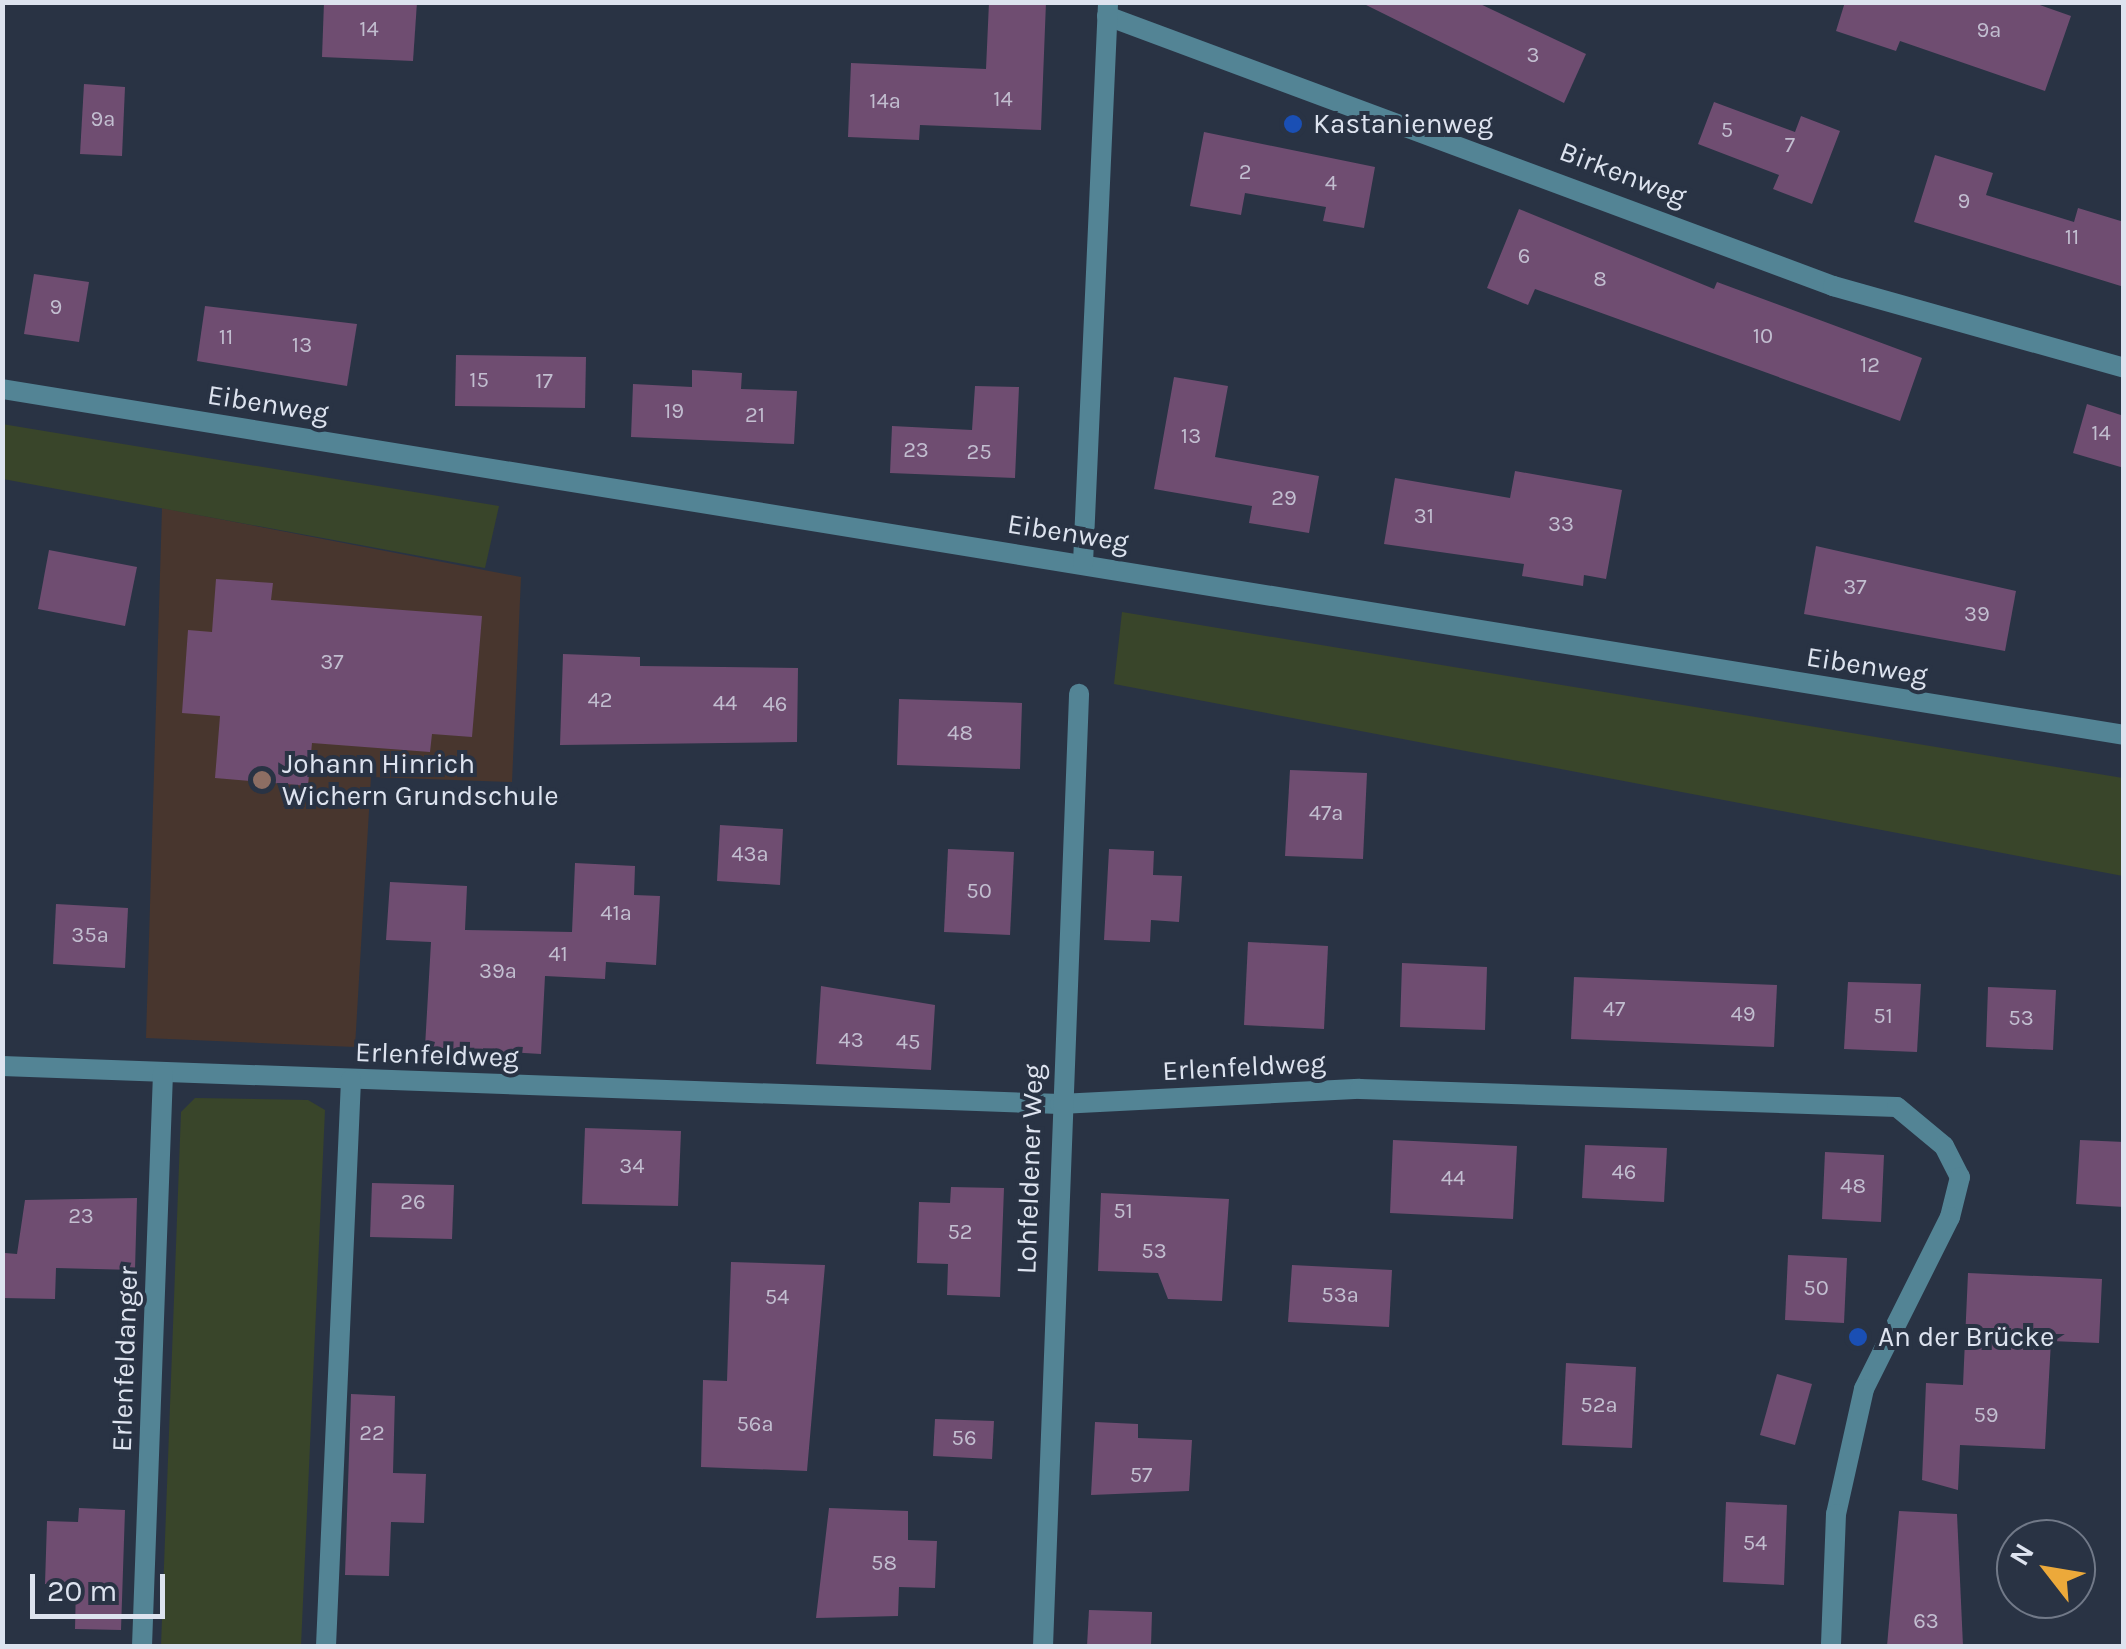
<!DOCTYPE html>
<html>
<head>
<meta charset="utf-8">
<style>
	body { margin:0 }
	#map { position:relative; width:2126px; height:1649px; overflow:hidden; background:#293344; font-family:Karla,sans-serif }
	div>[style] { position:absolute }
	.education>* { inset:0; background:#48362e }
	.green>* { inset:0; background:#39452a }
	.building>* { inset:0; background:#6f4d71 }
	.minor>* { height:20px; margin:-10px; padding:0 10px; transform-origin:10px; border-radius:10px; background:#538495 }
	.dots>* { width:28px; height:28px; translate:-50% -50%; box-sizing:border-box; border:5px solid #293344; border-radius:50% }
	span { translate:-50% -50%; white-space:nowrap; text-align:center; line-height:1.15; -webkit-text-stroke:8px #293344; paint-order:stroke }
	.number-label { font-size:22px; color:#c2bed0 }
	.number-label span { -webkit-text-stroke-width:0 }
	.poi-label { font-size:28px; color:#dde3ef }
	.left { translate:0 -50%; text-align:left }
	.street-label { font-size:28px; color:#dde3ef }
	.frame { position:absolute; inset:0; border:5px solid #dde3ef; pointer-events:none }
	.north { position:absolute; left:1996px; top:1519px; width:100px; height:100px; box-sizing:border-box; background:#293344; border:2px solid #717988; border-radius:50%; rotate:301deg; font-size:28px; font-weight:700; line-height:40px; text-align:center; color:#dde3ef }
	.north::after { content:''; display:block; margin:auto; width:35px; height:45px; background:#eca93a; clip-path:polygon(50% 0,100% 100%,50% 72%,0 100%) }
	.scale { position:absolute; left:30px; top:1574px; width:135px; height:45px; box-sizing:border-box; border:5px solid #dde3ef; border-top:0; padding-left:12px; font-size:30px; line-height:35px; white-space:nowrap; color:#dde3ef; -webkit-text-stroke:8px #293344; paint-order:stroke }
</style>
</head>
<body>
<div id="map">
	<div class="education">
		<i style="clip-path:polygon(162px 508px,521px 577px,512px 782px,371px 777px,355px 1047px,146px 1038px)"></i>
	</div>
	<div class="green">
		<i style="clip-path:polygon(2px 424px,499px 506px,485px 568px,3px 479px)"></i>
		<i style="clip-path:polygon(1122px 612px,2123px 778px,2123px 876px,1114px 684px)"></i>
		<i style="clip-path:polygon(195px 1098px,308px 1100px,325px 1110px,301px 1646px,161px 1646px,181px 1112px)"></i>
	</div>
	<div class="building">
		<i style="clip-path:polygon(324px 2px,417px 2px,413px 61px,322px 57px)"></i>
		<i style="clip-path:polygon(989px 2px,1046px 2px,1041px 130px,920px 125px,919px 140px,848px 137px,851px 63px,986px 69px)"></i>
		<i style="clip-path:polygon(1360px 2px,1476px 2px,1586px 54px,1564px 103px)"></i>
		<i style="clip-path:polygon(1845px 2px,2031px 2px,2071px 16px,2045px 91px,1900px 41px,1896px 51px,1836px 31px)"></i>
		<i style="clip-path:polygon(84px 84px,125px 87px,122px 156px,80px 154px)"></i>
		<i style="clip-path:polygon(1714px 102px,1795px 132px,1801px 116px,1840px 131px,1812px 204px,1773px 189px,1779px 175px,1698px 144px)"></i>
		<i style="clip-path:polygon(1204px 132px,1375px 167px,1364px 228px,1323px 221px,1326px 207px,1245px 193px,1241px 215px,1190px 206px)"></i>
		<i style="clip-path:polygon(1935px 155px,1993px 173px,1986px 195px,2074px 222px,2078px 208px,2124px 222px,2124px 287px,1914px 222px)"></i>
		<i style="clip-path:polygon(1519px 209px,1714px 289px,1717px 282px,1922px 358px,1900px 421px,1535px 289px,1528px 305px,1487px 288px)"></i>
		<i style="clip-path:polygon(34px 274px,89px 282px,79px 342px,24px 334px)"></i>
		<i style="clip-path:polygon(205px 306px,357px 324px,347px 386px,197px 361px)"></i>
		<i style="clip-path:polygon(456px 355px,586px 357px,585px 408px,455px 406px)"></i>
		<i style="clip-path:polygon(692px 370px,742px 373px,741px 389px,797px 391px,794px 444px,631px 437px,633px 384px,692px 387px)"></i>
		<i style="clip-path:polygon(1174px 377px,1228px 386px,1215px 457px,1319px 476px,1309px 533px,1249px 523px,1252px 506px,1154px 489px)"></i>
		<i style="clip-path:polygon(975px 386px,1019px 387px,1015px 478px,890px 473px,892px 426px,972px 430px)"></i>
		<i style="clip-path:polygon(2087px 404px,2124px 416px,2124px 468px,2073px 453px)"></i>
		<i style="clip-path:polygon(1515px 471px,1622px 490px,1606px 579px,1584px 575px,1583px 586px,1522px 576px,1524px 564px,1384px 544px,1395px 478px,1510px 498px)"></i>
		<i style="clip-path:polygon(1816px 546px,2016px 591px,2005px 651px,1804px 614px)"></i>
		<i style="clip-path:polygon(49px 550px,137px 567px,125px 626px,38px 609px)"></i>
		<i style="clip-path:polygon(216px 579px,273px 583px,271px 600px,482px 616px,472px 737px,432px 734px,430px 752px,312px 743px,308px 786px,215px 778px,220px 716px,182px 713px,188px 630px,212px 632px)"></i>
		<i style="clip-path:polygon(563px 654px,640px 657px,640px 666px,798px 668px,797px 742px,560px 745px)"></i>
		<i style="clip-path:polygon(899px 699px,1022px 703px,1020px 769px,897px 765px)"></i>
		<i style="clip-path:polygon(1290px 770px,1367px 773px,1363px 859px,1285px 856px)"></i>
		<i style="clip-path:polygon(720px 825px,783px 829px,780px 885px,717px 881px)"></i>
		<i style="clip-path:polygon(948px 849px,1014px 852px,1010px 935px,944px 932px)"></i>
		<i style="clip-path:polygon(1109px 849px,1154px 851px,1153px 875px,1182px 876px,1179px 922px,1151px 920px,1150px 942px,1104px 940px)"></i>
		<i style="clip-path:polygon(575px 863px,635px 866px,634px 895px,660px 896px,656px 965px,606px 962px,605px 979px,545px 976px,541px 1054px,425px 1047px,431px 942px,386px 940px,390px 882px,467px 886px,465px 930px,572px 932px)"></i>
		<i style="clip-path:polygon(56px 904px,128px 908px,125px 968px,53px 964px)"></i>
		<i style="clip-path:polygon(1248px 942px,1328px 946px,1324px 1029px,1244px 1025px)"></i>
		<i style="clip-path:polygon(1402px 963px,1487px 967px,1485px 1030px,1400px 1027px)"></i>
		<i style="clip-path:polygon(1574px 977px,1777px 985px,1774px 1047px,1571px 1039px)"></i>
		<i style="clip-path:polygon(1848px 982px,1921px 984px,1917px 1052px,1844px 1049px)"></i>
		<i style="clip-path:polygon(821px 986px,935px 1005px,931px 1070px,816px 1064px)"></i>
		<i style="clip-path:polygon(1988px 987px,2056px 990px,2053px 1050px,1986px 1047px)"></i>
		<i style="clip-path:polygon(585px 1128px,681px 1131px,678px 1206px,582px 1204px)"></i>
		<i style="clip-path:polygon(1393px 1140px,1517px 1146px,1513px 1219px,1390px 1213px)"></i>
		<i style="clip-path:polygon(2080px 1140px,2124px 1142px,2124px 1207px,2076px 1204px)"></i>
		<i style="clip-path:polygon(1585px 1145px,1667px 1148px,1664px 1202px,1582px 1198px)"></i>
		<i style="clip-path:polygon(1825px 1152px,1884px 1155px,1881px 1222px,1822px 1219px)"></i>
		<i style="clip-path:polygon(372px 1183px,454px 1185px,452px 1239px,370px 1237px)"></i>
		<i style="clip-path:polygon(951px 1187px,1004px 1188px,1000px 1297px,947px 1295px,948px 1264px,917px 1263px,919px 1202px,950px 1203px)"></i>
		<i style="clip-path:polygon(1101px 1193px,1229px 1199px,1222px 1301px,1168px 1299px,1158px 1273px,1098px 1271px)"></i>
		<i style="clip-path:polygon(137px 1198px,135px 1270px,56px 1268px,55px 1299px,3px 1298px,5px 1253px,17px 1254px,25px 1200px)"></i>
		<i style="clip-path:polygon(1788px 1255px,1847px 1258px,1844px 1323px,1785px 1320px)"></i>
		<i style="clip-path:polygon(731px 1262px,825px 1265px,807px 1471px,701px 1467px,703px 1380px,727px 1381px)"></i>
		<i style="clip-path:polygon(1292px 1265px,1392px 1270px,1389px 1327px,1288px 1322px)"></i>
		<i style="clip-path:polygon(1968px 1273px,2102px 1279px,2099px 1343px,2051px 1341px,2045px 1449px,1960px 1445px,1958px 1490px,1922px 1480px,1926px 1383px,1963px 1385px)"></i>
		<i style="clip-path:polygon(1566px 1363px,1636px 1367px,1632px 1448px,1562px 1445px)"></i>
		<i style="clip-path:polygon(1777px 1374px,1812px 1384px,1795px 1445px,1760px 1435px)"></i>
		<i style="clip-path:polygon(351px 1394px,395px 1396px,393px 1473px,426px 1474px,424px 1523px,391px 1522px,389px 1576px,345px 1575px)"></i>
		<i style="clip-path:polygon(935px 1419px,994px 1421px,992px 1459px,933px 1456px)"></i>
		<i style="clip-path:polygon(1095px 1422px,1138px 1424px,1138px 1438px,1192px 1440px,1189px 1491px,1091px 1495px)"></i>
		<i style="clip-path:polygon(1726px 1502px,1787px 1505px,1784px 1585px,1723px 1582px)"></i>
		<i style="clip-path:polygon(79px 1508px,125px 1510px,121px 1630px,75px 1629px,76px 1585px,45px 1584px,47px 1521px,78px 1522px)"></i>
		<i style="clip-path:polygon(829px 1508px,908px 1511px,908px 1540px,937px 1541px,935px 1588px,899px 1587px,898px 1616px,816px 1618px)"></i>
		<i style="clip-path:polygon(1899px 1511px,1957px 1514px,1963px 1646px,1887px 1646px)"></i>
		<i style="clip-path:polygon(1089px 1610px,1152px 1612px,1151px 1646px,1087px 1646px)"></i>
	</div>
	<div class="minor">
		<i style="left:1107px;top:16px;width:775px;rotate:20.4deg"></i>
		<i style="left:1833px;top:286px;width:302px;rotate:15.7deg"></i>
		<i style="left:2px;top:389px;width:2150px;rotate:9.26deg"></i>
		<i style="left:1083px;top:563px;width:560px;rotate:-87.44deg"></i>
		<i style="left:2px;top:1066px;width:1059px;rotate:2.06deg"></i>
		<i style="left:1060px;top:1104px;width:300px;rotate:-2.9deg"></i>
		<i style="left:1360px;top:1089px;width:537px;rotate:1.92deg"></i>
		<i style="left:1897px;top:1107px;width:61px;rotate:39.7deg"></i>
		<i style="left:1944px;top:1146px;width:35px;rotate:63deg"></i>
		<i style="left:1960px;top:1177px;width:41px;rotate:104deg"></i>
		<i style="left:1950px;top:1217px;width:192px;rotate:116.6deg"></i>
		<i style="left:1864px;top:1389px;width:128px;rotate:102.6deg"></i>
		<i style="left:1836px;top:1514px;width:132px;rotate:92.2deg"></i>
		<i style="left:142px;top:1646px;width:573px;rotate:-87.9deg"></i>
		<i style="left:326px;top:1646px;width:567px;rotate:-87.47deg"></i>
		<i style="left:1043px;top:1646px;width:953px;rotate:-87.83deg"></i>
	</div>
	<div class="dots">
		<i style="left:1293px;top:124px;background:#1a4fb4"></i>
		<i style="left:262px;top:780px;background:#8d6e63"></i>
		<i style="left:1858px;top:1337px;background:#1a4fb4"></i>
	</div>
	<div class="number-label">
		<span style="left:369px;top:30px">14</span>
		<span style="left:1989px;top:31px">9a</span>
		<span style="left:1533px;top:56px">3</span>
		<span style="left:1003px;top:100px">14</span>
		<span style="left:885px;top:102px">14a</span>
		<span style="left:103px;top:120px">9a</span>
		<span style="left:1727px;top:131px">5</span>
		<span style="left:1790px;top:146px">7</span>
		<span style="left:1245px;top:173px">2</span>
		<span style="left:1331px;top:184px">4</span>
		<span style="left:1964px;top:202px">9</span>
		<span style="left:2072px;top:238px">11</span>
		<span style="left:1524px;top:257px">6</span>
		<span style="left:1600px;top:280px">8</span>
		<span style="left:56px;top:308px">9</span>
		<span style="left:1763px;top:337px">10</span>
		<span style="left:226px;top:338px">11</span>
		<span style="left:302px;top:346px">13</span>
		<span style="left:1870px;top:366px">12</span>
		<span style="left:479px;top:381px">15</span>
		<span style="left:544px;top:382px">17</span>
		<span style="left:674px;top:412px">19</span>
		<span style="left:755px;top:416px">21</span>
		<span style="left:2101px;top:434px">14</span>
		<span style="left:1191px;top:437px">13</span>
		<span style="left:916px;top:451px">23</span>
		<span style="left:979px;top:453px">25</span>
		<span style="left:1284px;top:499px">29</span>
		<span style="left:1424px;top:517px">31</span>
		<span style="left:1561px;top:525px">33</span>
		<span style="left:1855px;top:588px">37</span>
		<span style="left:1977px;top:615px">39</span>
		<span style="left:332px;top:663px">37</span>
		<span style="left:600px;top:701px">42</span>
		<span style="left:725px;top:704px">44</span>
		<span style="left:775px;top:705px">46</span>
		<span style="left:960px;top:734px">48</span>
		<span style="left:1326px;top:814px">47a</span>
		<span style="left:750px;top:855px">43a</span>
		<span style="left:979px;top:892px">50</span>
		<span style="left:616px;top:914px">41a</span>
		<span style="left:90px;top:936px">35a</span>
		<span style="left:558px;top:955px">41</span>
		<span style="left:498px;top:972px">39a</span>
		<span style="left:1614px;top:1010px">47</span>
		<span style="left:1743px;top:1015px">49</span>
		<span style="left:1883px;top:1017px">51</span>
		<span style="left:2021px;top:1019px">53</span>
		<span style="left:851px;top:1041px">43</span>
		<span style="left:908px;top:1043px">45</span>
		<span style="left:632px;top:1167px">34</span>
		<span style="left:1624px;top:1173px">46</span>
		<span style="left:1453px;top:1179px">44</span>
		<span style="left:1853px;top:1187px">48</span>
		<span style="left:413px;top:1203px">26</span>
		<span style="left:1123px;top:1212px">51</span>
		<span style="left:81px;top:1217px">23</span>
		<span style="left:960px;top:1233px">52</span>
		<span style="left:1154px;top:1252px">53</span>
		<span style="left:1816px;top:1289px">50</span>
		<span style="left:1340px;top:1296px">53a</span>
		<span style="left:777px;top:1298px">54</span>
		<span style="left:1599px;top:1406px">52a</span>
		<span style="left:1986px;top:1416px">59</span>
		<span style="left:755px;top:1425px">56a</span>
		<span style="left:372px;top:1434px">22</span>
		<span style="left:964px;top:1439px">56</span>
		<span style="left:1141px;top:1476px">57</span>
		<span style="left:1755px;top:1544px">54</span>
		<span style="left:884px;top:1564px">58</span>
		<span style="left:1926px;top:1622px">63</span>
	</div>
	<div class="poi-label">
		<span class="left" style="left:1313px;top:124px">Kastanienweg</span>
		<span class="left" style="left:282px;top:780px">Johann Hinrich<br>Wichern Grundschule</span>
		<span class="left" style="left:1878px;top:1337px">An der Brücke</span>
	</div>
	<div class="street-label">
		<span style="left:1623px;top:174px;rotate:21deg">Birkenweg</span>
		<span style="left:268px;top:404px;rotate:9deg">Eibenweg</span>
		<span style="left:1068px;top:533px;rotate:9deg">Eibenweg</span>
		<span style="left:1867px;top:666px;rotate:9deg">Eibenweg</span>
		<span style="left:437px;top:1055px;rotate:2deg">Erlenfeldweg</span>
		<span style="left:1244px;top:1067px;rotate:-3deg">Erlenfeldweg</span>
		<span style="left:1030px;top:1169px;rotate:-88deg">Lohfeldener Weg</span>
		<span style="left:125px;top:1359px;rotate:-88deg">Erlenfeldanger</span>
	</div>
	<div class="frame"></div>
	<div class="north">N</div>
	<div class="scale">20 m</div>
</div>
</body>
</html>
